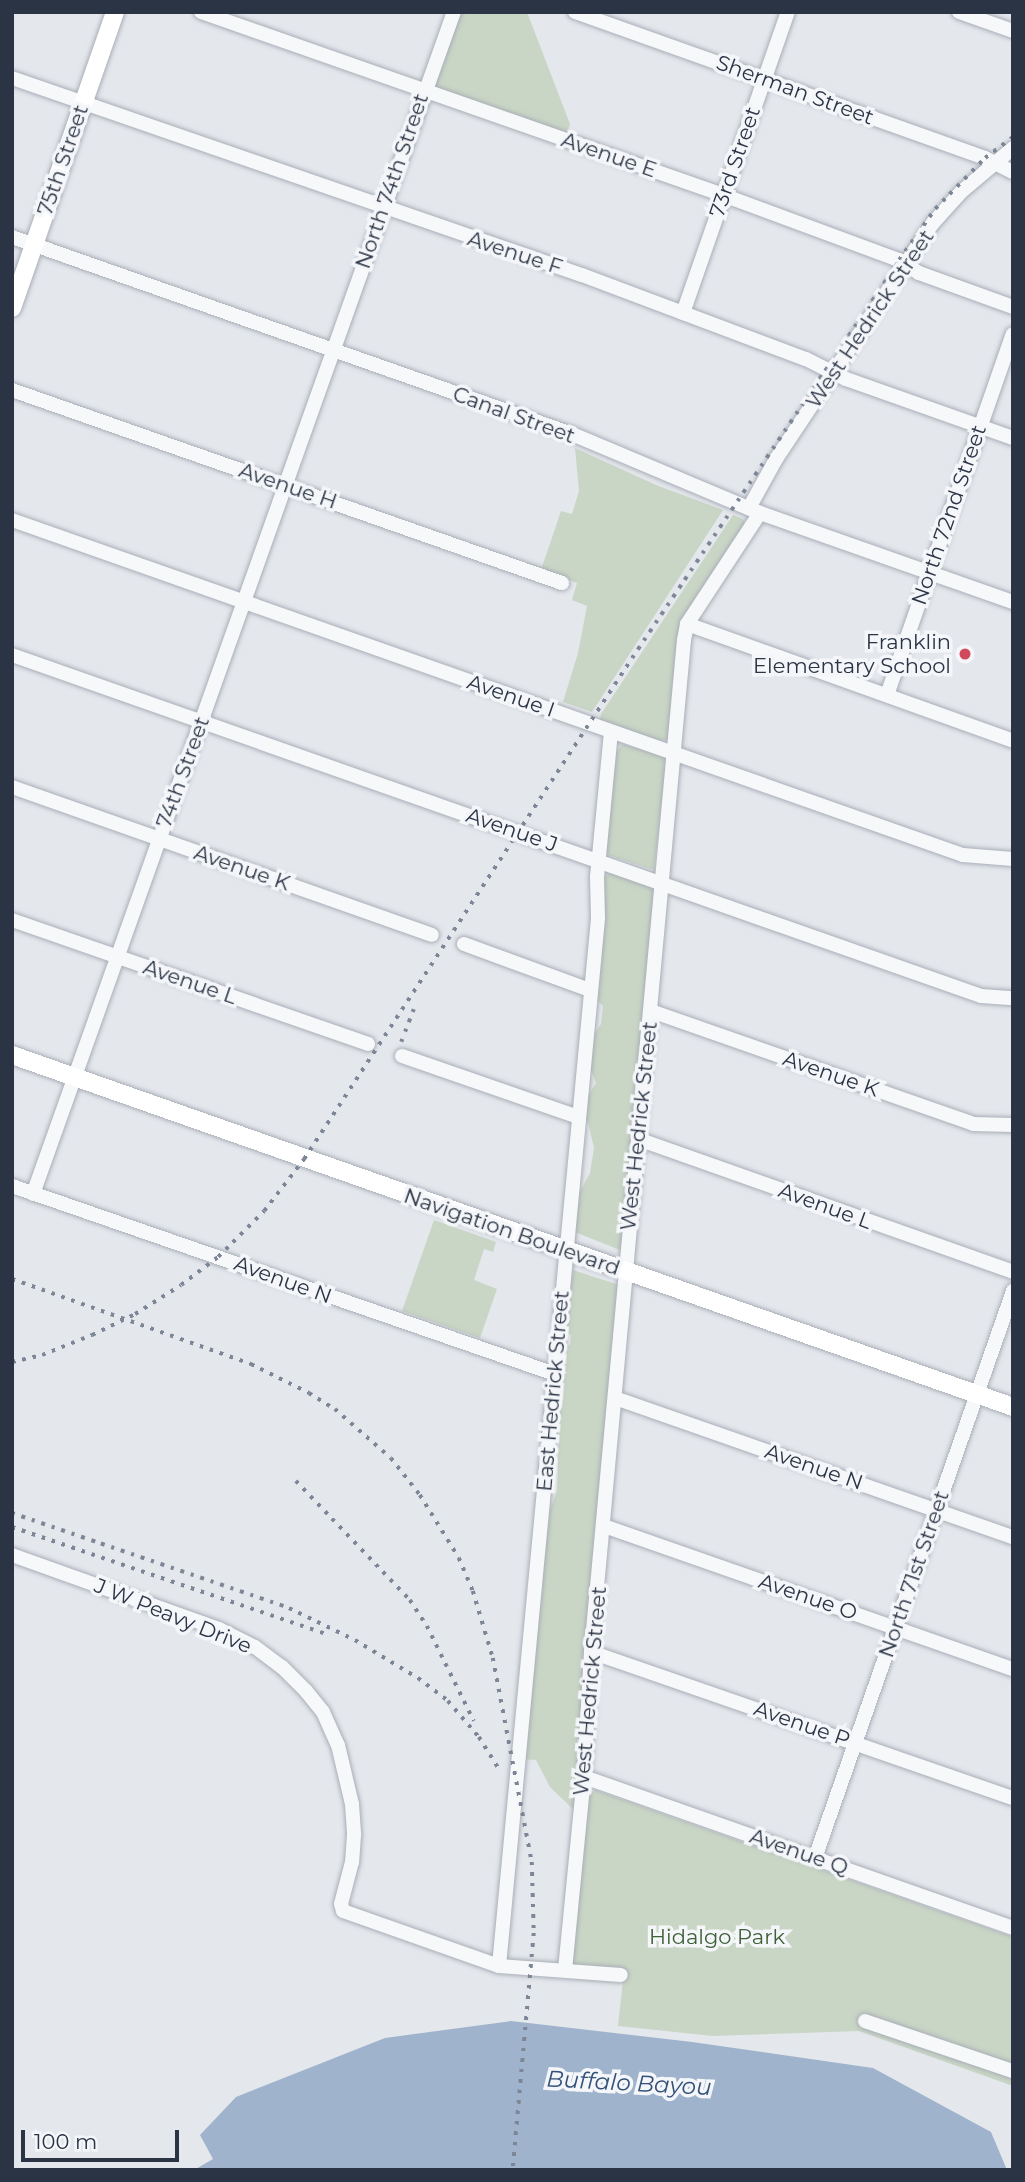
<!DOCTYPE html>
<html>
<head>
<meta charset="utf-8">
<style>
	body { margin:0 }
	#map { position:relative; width:1025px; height:2182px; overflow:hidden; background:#e4e7ec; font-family:Montserrat,sans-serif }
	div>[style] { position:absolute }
	.green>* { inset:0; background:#c9d6c5 }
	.water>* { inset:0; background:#9fb4cc }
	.roads { filter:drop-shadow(0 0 2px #a9aeb7) drop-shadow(0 0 2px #a9aeb7) }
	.minor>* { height:14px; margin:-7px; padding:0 7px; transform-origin:7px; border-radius:7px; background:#f7f8fa }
	.major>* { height:18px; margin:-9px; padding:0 9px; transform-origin:9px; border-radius:9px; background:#fff }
	.rail>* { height:3.5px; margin-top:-1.75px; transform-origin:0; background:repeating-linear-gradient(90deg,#7d8696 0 3.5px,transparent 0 10.5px) }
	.dots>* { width:19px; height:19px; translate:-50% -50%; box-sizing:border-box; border:4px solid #f4f6f9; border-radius:50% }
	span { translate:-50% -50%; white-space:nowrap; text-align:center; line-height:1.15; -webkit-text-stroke:7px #f4f6f9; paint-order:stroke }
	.street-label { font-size:21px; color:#2b3445 }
	.poi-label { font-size:21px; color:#2b3445 }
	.right { translate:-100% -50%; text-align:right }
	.park-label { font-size:21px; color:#3f6138 }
	.water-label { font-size:23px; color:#34527a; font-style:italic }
	.frame { position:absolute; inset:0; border:14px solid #2b3445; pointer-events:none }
	.scale { position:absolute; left:21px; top:2130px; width:158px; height:32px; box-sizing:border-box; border:4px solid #2b3445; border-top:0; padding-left:9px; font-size:21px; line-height:24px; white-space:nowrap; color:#2b3445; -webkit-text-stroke:5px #f4f6f9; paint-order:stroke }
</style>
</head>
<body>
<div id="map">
	<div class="green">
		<i style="clip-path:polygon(459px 12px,527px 12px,570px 124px,567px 134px,433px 86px)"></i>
		<i style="clip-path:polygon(575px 448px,656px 485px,723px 510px,592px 712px,563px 702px,578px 653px,587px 606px,572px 600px,577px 583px,541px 570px,561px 511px,572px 514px,579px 491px)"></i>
		<i style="clip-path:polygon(733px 515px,743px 519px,746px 525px,691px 610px,670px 739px,659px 741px,600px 720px,601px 714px)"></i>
		<i style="clip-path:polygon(622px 744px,662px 756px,667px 761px,654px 870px,610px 856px,606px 852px,615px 754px)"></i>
		<i style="clip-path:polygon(611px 872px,654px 888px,658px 893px,624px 1246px,620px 1250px,575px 1232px,578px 1195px,590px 1173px,594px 1148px,588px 1122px,584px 1120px,586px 1099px,596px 1083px,591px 1070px,592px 1037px,601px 1024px,603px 1006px,595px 998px,604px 878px)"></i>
		<i style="clip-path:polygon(434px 1220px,496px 1242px,493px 1252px,484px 1249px,474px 1280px,497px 1289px,480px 1338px,402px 1311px)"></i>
		<i style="clip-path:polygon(573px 1270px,619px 1285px,575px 1811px,550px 1787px,536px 1760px,522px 1759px,549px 1512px,557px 1491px,561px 1367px,566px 1347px,570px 1344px,571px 1335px,566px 1334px)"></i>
		<i style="clip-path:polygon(595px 1790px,1013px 1937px,1013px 2086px,859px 2031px,713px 2036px,618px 2026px,624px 1971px,572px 1965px,586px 1796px)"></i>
	</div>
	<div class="water">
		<i style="clip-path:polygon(511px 2021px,692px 2042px,873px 2068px,991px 2132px,1007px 2170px,194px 2170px,213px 2159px,200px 2135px,236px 2097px,385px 2038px)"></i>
	</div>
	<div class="roads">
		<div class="minor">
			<i style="left:201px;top:12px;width:553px;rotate:19.32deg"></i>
			<i style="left:723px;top:195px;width:188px;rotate:20.3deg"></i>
			<i style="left:899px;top:260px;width:24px;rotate:33deg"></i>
			<i style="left:919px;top:273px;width:100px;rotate:19.9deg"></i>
			<i style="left:575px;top:12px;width:435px;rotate:19.6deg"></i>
			<i style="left:985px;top:158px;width:31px;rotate:27deg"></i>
			<i style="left:959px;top:12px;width:57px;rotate:19.4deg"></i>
			<i style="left:12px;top:78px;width:603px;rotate:19.07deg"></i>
			<i style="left:582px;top:275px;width:239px;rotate:20.6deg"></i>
			<i style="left:806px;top:359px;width:45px;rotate:26.6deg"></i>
			<i style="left:846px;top:379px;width:177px;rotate:19.5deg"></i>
			<i style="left:12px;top:237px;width:594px;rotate:19.38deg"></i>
			<i style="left:572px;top:434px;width:204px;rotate:22.8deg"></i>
			<i style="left:760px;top:513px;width:268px;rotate:19.4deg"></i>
			<i style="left:683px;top:313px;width:319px;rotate:-70.8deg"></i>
			<i style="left:12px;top:390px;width:583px;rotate:19.34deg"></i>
			<i style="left:749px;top:508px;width:56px;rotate:-61.1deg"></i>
			<i style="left:776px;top:459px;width:283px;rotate:-56.4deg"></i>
			<i style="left:933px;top:223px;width:42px;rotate:-47.9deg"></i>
			<i style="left:961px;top:192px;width:68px;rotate:-40.2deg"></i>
			<i style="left:12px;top:520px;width:1008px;rotate:19.41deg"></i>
			<i style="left:963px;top:855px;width:50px;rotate:4.6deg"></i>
			<i style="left:687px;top:624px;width:346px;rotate:19.7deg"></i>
			<i style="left:12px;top:655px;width:1027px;rotate:19.39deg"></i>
			<i style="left:981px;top:996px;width:32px;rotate:4deg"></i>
			<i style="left:887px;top:695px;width:382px;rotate:-70.8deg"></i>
			<i style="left:12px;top:787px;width:445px;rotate:19.4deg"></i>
			<i style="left:12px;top:920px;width:377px;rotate:19.2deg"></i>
			<i style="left:464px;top:944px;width:134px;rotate:20.1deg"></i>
			<i style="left:651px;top:1011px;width:341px;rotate:19.3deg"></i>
			<i style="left:973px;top:1124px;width:40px;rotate:1.4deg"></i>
			<i style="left:402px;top:1056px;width:186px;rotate:19.1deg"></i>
			<i style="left:638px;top:1139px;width:398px;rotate:19.5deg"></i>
			<i style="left:12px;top:1186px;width:575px;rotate:19.1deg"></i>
			<i style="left:33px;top:1194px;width:1255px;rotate:-70.4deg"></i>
			<i style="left:615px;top:1398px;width:422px;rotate:19.3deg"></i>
			<i style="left:604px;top:1526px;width:433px;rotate:19.3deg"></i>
			<i style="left:12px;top:1555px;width:220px;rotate:19.7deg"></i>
			<i style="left:219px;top:1629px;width:40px;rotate:26.6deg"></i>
			<i style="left:255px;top:1647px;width:34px;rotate:37deg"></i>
			<i style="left:282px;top:1667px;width:34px;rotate:45deg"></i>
			<i style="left:306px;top:1691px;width:27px;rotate:51deg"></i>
			<i style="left:323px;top:1712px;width:36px;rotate:66deg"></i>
			<i style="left:338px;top:1745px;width:61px;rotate:76.7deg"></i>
			<i style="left:352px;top:1804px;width:31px;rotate:86deg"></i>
			<i style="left:354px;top:1835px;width:27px;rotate:94deg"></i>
			<i style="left:352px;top:1862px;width:43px;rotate:104.7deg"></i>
			<i style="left:341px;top:1904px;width:7px;rotate:74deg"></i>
			<i style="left:343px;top:1911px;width:165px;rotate:19.4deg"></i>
			<i style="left:499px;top:1966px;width:122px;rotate:4.2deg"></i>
			<i style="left:591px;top:1652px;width:447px;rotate:19.1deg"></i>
			<i style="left:584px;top:1777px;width:455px;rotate:19.4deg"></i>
			<i style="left:815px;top:1858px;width:601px;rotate:-70.75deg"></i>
			<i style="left:499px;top:1966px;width:1053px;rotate:-84.6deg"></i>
			<i style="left:598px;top:918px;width:41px;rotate:-91.4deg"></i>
			<i style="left:597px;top:877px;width:146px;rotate:-84.5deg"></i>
			<i style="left:565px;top:1970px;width:194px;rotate:-84.4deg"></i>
			<i style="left:584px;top:1777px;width:125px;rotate:-86.8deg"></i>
			<i style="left:591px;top:1652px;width:1016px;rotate:-84.75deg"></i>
			<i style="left:684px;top:640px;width:16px;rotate:-79deg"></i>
			<i style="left:687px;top:624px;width:133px;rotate:-56.7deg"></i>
			<i style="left:865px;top:2021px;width:156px;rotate:18.7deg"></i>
		</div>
		<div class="major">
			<i style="left:12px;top:308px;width:313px;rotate:-70.8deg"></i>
			<i style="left:12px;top:1055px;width:1061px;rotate:19.37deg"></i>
		</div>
	</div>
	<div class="rail">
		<i style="left:401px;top:1042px;width:39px;rotate:-69deg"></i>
		<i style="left:12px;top:1279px;width:254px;rotate:19.6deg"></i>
		<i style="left:251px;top:1364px;width:65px;rotate:26.6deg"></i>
		<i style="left:309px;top:1393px;width:31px;rotate:32deg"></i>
		<i style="left:335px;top:1409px;width:74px;rotate:41.2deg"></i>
		<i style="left:391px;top:1458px;width:47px;rotate:51.9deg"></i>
		<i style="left:420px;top:1495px;width:74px;rotate:58.2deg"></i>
		<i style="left:459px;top:1558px;width:36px;rotate:67deg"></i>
		<i style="left:473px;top:1591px;width:70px;rotate:73.4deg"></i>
		<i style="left:493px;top:1658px;width:208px;rotate:79.2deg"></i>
		<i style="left:532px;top:1862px;width:71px;rotate:88.4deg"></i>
		<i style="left:534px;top:1933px;width:238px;rotate:95.1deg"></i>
		<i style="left:12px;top:1362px;width:31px;rotate:-13deg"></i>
		<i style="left:42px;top:1355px;width:54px;rotate:-21.8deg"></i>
		<i style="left:92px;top:1335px;width:48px;rotate:-26deg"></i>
		<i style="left:135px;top:1314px;width:54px;rotate:-32.2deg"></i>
		<i style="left:181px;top:1285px;width:46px;rotate:-37.1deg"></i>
		<i style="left:218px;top:1257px;width:65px;rotate:-45deg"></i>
		<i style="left:264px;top:1211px;width:66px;rotate:-52.4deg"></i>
		<i style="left:304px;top:1159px;width:599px;rotate:-56.79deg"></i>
		<i style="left:632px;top:658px;width:479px;rotate:-56.1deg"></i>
		<i style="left:899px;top:260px;width:62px;rotate:-54.8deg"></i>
		<i style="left:935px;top:209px;width:71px;rotate:-45.6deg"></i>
		<i style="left:985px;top:158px;width:35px;rotate:-37deg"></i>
		<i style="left:296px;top:1481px;width:165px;rotate:46.2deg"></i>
		<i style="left:410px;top:1600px;width:31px;rotate:57deg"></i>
		<i style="left:427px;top:1626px;width:106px;rotate:63.7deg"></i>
		<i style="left:12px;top:1513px;width:293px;rotate:18.9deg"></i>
		<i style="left:289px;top:1608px;width:73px;rotate:25.9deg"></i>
		<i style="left:355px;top:1640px;width:74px;rotate:31.1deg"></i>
		<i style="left:418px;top:1678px;width:38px;rotate:37deg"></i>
		<i style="left:448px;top:1701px;width:48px;rotate:49.3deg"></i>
		<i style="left:479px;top:1737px;width:38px;rotate:58deg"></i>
		<i style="left:12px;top:1527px;width:330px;rotate:18.8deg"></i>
	</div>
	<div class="dots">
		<i style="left:965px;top:654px;background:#d1495b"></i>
	</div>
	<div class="street-label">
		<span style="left:795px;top:90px;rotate:20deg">Sherman Street</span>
		<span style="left:609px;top:155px;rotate:19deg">Avenue E</span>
		<span style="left:63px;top:160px;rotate:-71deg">75th Street</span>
		<span style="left:735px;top:162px;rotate:-71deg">73rd Street</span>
		<span style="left:392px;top:181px;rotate:-71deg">North 74th Street</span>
		<span style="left:515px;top:253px;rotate:18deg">Avenue F</span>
		<span style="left:870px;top:319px;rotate:-56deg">West Hedrick Street</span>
		<span style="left:514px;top:415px;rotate:20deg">Canal Street</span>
		<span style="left:288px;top:486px;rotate:19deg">Avenue H</span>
		<span style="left:949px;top:515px;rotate:-71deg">North 72nd Street</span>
		<span style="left:511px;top:696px;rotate:19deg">Avenue I</span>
		<span style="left:183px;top:772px;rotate:-70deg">74th Street</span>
		<span style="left:512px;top:830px;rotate:19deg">Avenue J</span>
		<span style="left:242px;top:868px;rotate:19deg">Avenue K</span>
		<span style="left:190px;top:982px;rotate:19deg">Avenue L</span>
		<span style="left:831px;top:1074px;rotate:19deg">Avenue K</span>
		<span style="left:639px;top:1126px;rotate:-84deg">West Hedrick Street</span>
		<span style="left:825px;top:1206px;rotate:20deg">Avenue L</span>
		<span style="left:512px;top:1232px;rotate:19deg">Navigation Boulevard</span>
		<span style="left:283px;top:1280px;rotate:20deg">Avenue N</span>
		<span style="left:553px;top:1391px;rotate:-85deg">East Hedrick Street</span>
		<span style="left:814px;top:1467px;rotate:19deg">Avenue N</span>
		<span style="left:914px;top:1574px;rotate:-71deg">North 71st Street</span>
		<span style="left:808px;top:1597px;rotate:19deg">Avenue O</span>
		<span style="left:173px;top:1616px;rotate:22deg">J W Peavy Drive</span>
		<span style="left:590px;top:1691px;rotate:-85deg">West Hedrick Street</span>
		<span style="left:802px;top:1724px;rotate:19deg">Avenue P</span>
		<span style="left:799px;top:1852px;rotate:19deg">Avenue Q</span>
	</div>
	<div class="poi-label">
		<span class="right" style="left:951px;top:654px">Franklin<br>Elementary School</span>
	</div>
	<div class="park-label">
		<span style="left:717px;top:1937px">Hidalgo Park</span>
	</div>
	<div class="water-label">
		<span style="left:629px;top:2083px;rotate:3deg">Buffalo Bayou</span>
	</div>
	<div class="frame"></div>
	<div class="scale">100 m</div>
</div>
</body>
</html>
